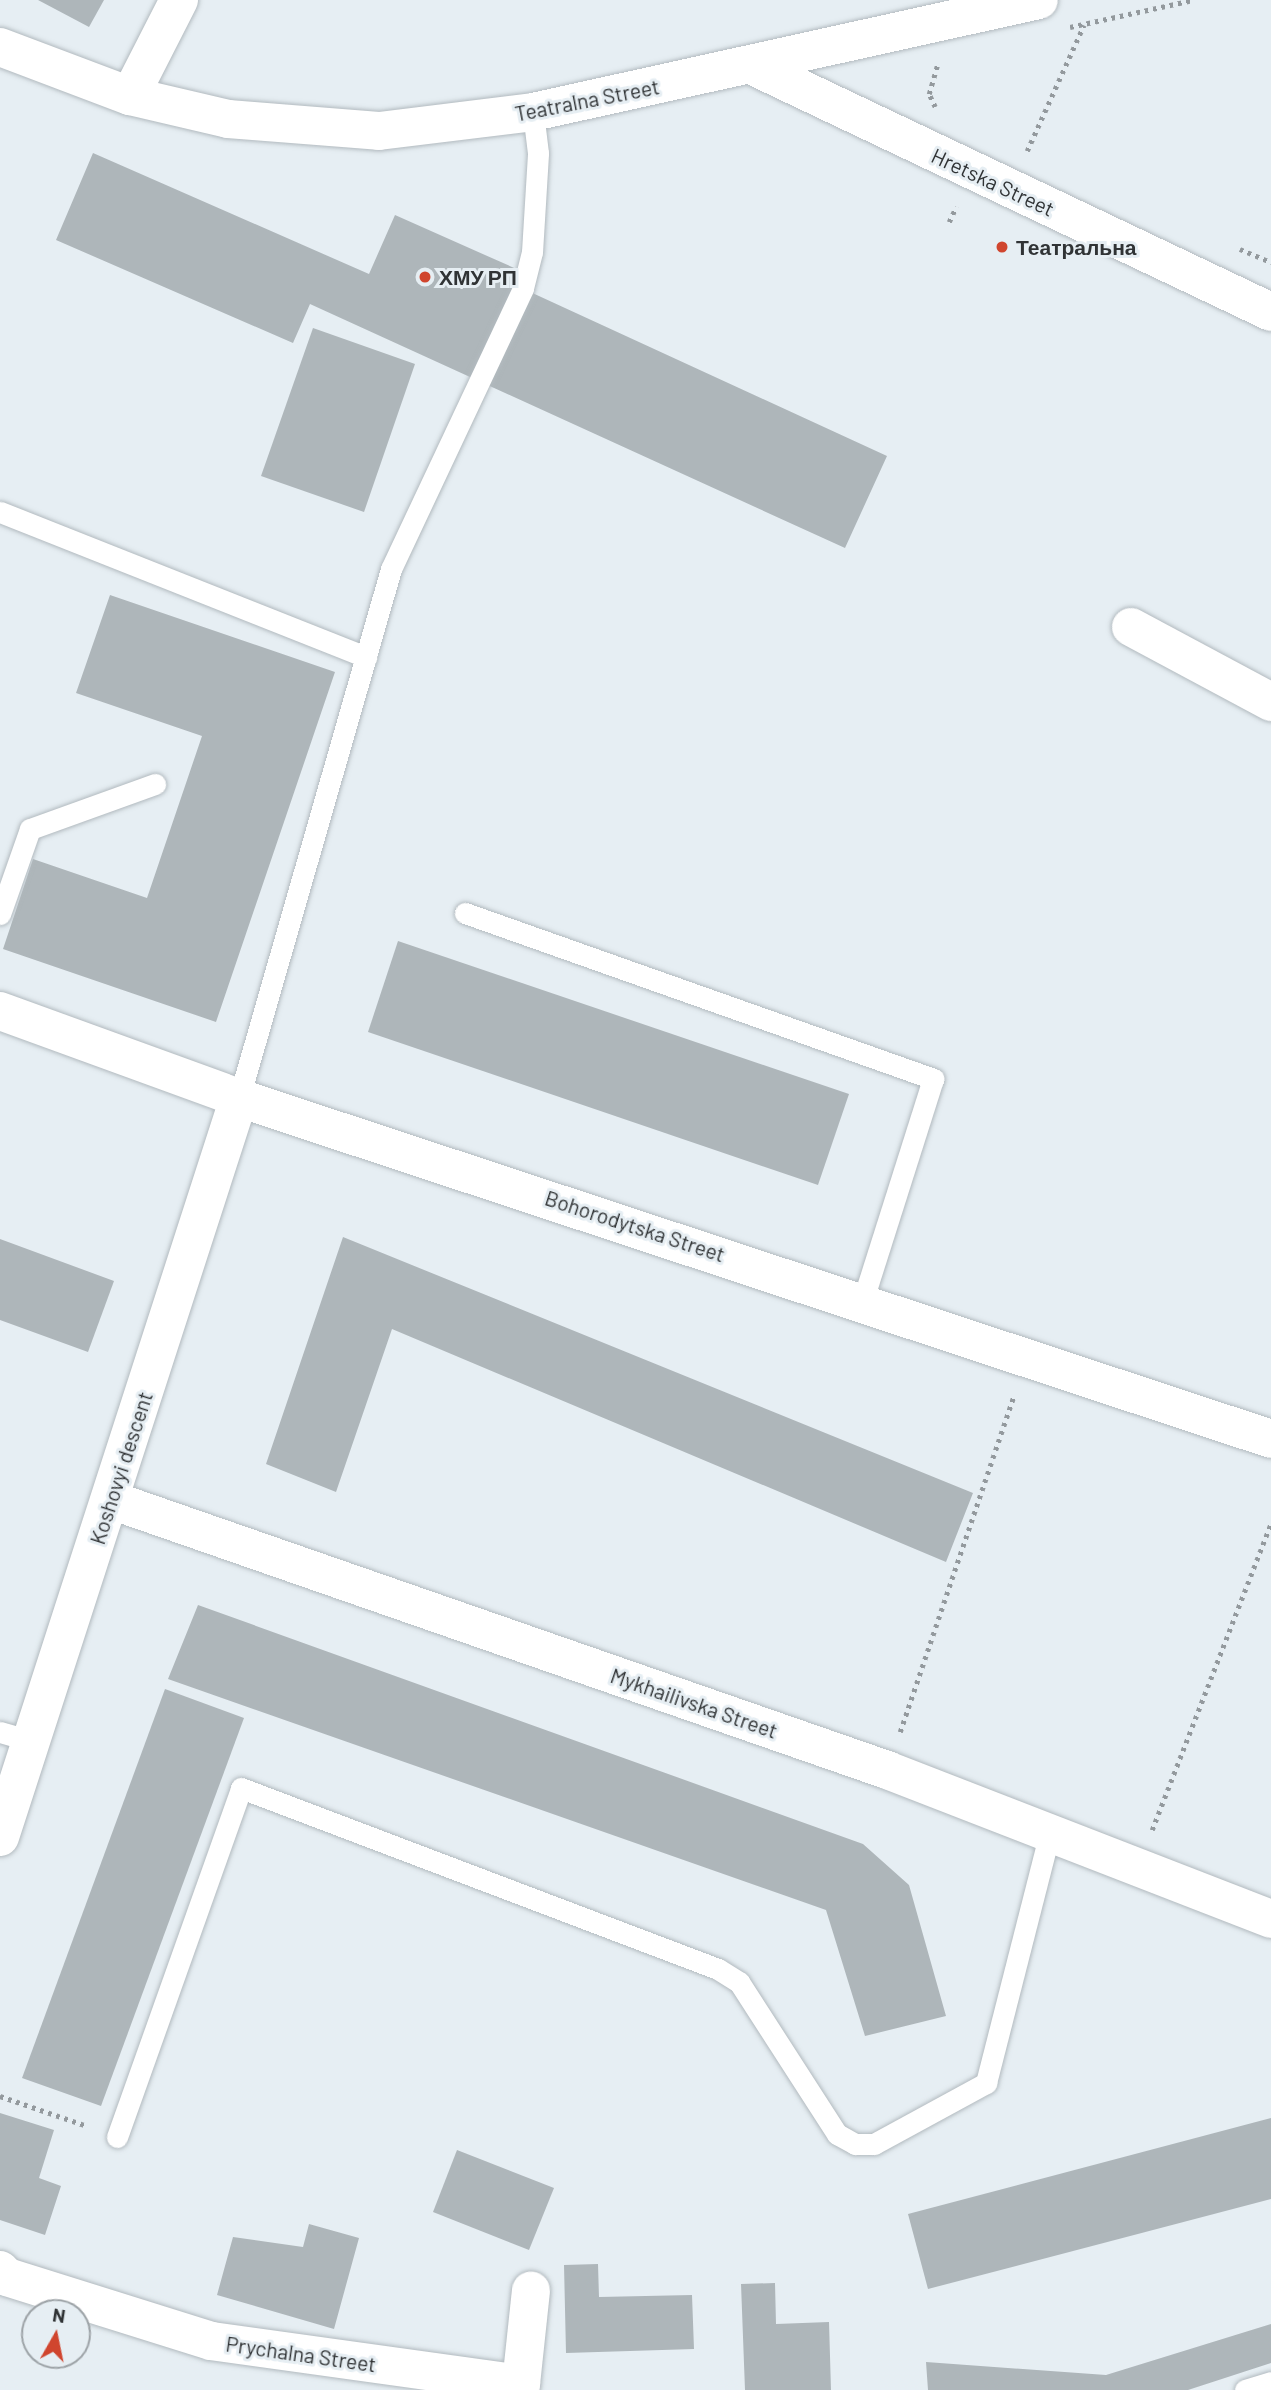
<!DOCTYPE html>
<html>
<head>
<meta charset="utf-8">
<style>
	body { margin:0 }
	#map { position:relative; width:1271px; height:2390px; overflow:hidden; background:#e6eef3; font-family:Barlow,sans-serif }
	div>[style] { position:absolute }
	.building>* { inset:0; background:#aeb6ba }
	.path>* { height:4.5px; margin-top:-2.25px; transform-origin:0; background:repeating-linear-gradient(90deg,#93999d 0 3.5px,transparent 0 8.5px) }
	.roads { filter:drop-shadow(0 0 2px #b2babf) drop-shadow(0 0 2px #b2babf) }
	.lane>* { height:21px; margin:-10.5px; padding:0 10.5px; transform-origin:10.5px; border-radius:10.5px; background:#fff }
	.street>* { height:38px; margin:-19px; padding:0 19px; transform-origin:19px; border-radius:19px; background:#fff }
	.secondary>* { height:38px; margin:-19px; padding:0 19px; transform-origin:19px; border-radius:19px; background:#fff }
	.dots>* { width:19px; height:19px; translate:-50% -50%; box-sizing:border-box; border:4px solid #e6eef3; border-radius:50% }
	span { translate:-50% -50%; white-space:nowrap; text-align:center; line-height:1.15; -webkit-text-stroke:6px #e6eef3; paint-order:stroke }
	.street-label { font-size:21px; color:#303335 }
	.poi-label { font-size:21px; color:#303335; font-weight:700 }
	.left { translate:0 -50%; text-align:left }
	.north { position:absolute; left:21px; top:2299px; width:70px; height:70px; box-sizing:border-box; background:#e6eef3; border:2px solid #9da3a7; border-radius:50%; rotate:9deg; font-size:19px; font-weight:700; line-height:28px; text-align:center; color:#303335 }
	.north::after { content:''; display:block; margin:auto; width:24px; height:32px; background:#d0452e; clip-path:polygon(50% 0,100% 100%,50% 72%,0 100%) }
</style>
</head>
<body>
<div id="map">
	<div class="building">
		<i style="clip-path:polygon(38px 0,104px 0,89px 27px)"></i>
		<i style="clip-path:polygon(93px 153px,369px 274px,395px 215px,521px 271px,515px 285px,887px 456px,845px 548px,310px 304px,293px 343px,56px 240px)"></i>
		<i style="clip-path:polygon(313px 328px,415px 364px,364px 512px,261px 476px)"></i>
		<i style="clip-path:polygon(110px 595px,335px 672px,216px 1022px,3px 949px,33px 859px,147px 898px,202px 736px,76px 693px)"></i>
		<i style="clip-path:polygon(398px 941px,849px 1094px,818px 1185px,368px 1032px)"></i>
		<i style="clip-path:polygon(343px 1237px,973px 1493px,946px 1562px,392px 1329px,336px 1492px,266px 1464px)"></i>
		<i style="clip-path:polygon(0 1239px,114px 1281px,88px 1352px,0 1320px)"></i>
		<i style="clip-path:polygon(198px 1605px,863px 1844px,909px 1885px,946px 2016px,865px 2036px,826px 1910px,168px 1679px)"></i>
		<i style="clip-path:polygon(165px 1689px,244px 1718px,101px 2106px,22px 2078px)"></i>
		<i style="clip-path:polygon(0 2113px,54px 2130px,39px 2178px,61px 2186px,45px 2235px,0 2220px)"></i>
		<i style="clip-path:polygon(1271px 2118px,1271px 2199px,928px 2289px,908px 2214px)"></i>
		<i style="clip-path:polygon(457px 2150px,554px 2188px,529px 2250px,433px 2212px)"></i>
		<i style="clip-path:polygon(309px 2224px,359px 2238px,334px 2329px,217px 2295px,233px 2237px,303px 2247px)"></i>
		<i style="clip-path:polygon(598px 2264px,599px 2297px,692px 2295px,694px 2349px,566px 2353px,564px 2265px)"></i>
		<i style="clip-path:polygon(775px 2283px,776px 2324px,829px 2322px,831px 2390px,745px 2390px,741px 2284px)"></i>
		<i style="clip-path:polygon(1271px 2324px,1271px 2363px,1188px 2390px,928px 2390px,926px 2362px,1106px 2375px)"></i>
	</div>
	<div class="path">
		<i style="left:1070px;top:27px;width:126px;rotate:-12.4deg"></i>
		<i style="left:935px;top:107px;width:14px;rotate:-115deg"></i>
		<i style="left:929px;top:94px;width:32px;rotate:-74deg"></i>
		<i style="left:1027px;top:151px;width:138px;rotate:-65.7deg"></i>
		<i style="left:949px;top:222px;width:17px;rotate:-65deg"></i>
		<i style="left:1240px;top:249px;width:34px;rotate:23deg"></i>
		<i style="left:900px;top:1732px;width:356px;rotate:-71.3deg"></i>
		<i style="left:1152px;top:1830px;width:329px;rotate:-68.8deg"></i>
		<i style="left:0;top:2096px;width:92px;rotate:19deg"></i>
	</div>
	<div class="roads">
		<div class="lane">
			<i style="left:0;top:512px;width:394px;rotate:21.6deg"></i>
			<i style="left:465px;top:913px;width:497px;rotate:19.5deg"></i>
			<i style="left:933px;top:1079px;width:232px;rotate:107.6deg"></i>
			<i style="left:0;top:914px;width:90px;rotate:-70.6deg"></i>
			<i style="left:30px;top:829px;width:133px;rotate:-19.8deg"></i>
			<i style="left:239px;top:1098px;width:550px;rotate:-73.97deg"></i>
			<i style="left:391px;top:569px;width:310px;rotate:-64.8deg"></i>
			<i style="left:523px;top:288px;width:37px;rotate:-76deg"></i>
			<i style="left:532px;top:252px;width:99px;rotate:-86.5deg"></i>
			<i style="left:538px;top:153px;width:41px;rotate:-97deg"></i>
			<i style="left:0;top:1732px;width:35px;rotate:16deg"></i>
			<i style="left:117px;top:2137px;width:370px;rotate:-70.4deg"></i>
			<i style="left:241px;top:1788px;width:510px;rotate:20.78deg"></i>
			<i style="left:718px;top:1969px;width:25px;rotate:32deg"></i>
			<i style="left:739px;top:1982px;width:181px;rotate:57.2deg"></i>
			<i style="left:837px;top:2134px;width:21px;rotate:29deg"></i>
			<i style="left:855px;top:2144px;width:19px"></i>
			<i style="left:874px;top:2144px;width:128px;rotate:-28.6deg"></i>
			<i style="left:986px;top:2083px;width:259px;rotate:-75.7deg"></i>
			<i style="left:1245px;top:2390px;width:27px;rotate:-17deg"></i>
		</div>
		<div class="street">
			<i style="left:130px;top:96px;width:108px;rotate:-63deg"></i>
			<i style="left:1131px;top:627px;width:159px;rotate:28.2deg"></i>
			<i style="left:111px;top:1500px;width:822px;rotate:19.18deg"></i>
			<i style="left:887px;top:1770px;width:412px;rotate:21.2deg"></i>
			<i style="left:0;top:1837px;width:777px;rotate:-72.08deg"></i>
			<i style="left:0;top:2270px;width:10px;rotate:45deg"></i>
			<i style="left:7px;top:2277px;width:214px;rotate:17.4deg"></i>
			<i style="left:211px;top:2341px;width:313px;rotate:7.9deg"></i>
			<i style="left:521px;top:2384px;width:94px;rotate:-83.9deg"></i>
		</div>
		<div class="secondary">
			<i style="left:0;top:47px;width:139px;rotate:20.7deg"></i>
			<i style="left:130px;top:96px;width:101px;rotate:13.2deg"></i>
			<i style="left:228px;top:119px;width:151px;rotate:4.5deg"></i>
			<i style="left:379px;top:131px;width:155px;rotate:-7deg"></i>
			<i style="left:533px;top:112px;width:518px;rotate:-12.48deg"></i>
			<i style="left:755px;top:67px;width:571px;rotate:25.4deg"></i>
			<i style="left:0;top:1011px;width:254px;rotate:20deg"></i>
			<i style="left:239px;top:1098px;width:1087px;rotate:18.28deg"></i>
		</div>
	</div>
	<div class="dots">
		<i style="left:1002px;top:247px;background:#d0452e"></i>
		<i style="left:425px;top:277px;background:#d0452e"></i>
	</div>
	<div class="street-label">
		<span style="left:587px;top:100px;rotate:-11deg">Teatralna Street</span>
		<span style="left:993px;top:182px;rotate:25deg">Hretska Street</span>
		<span style="left:635px;top:1226px;rotate:18deg">Bohorodytska Street</span>
		<span style="left:121px;top:1468px;rotate:-72deg">Koshovyi descent</span>
		<span style="left:694px;top:1703px;rotate:19deg">Mykhailivska Street</span>
		<span style="left:301px;top:2354px;rotate:8deg">Prychalna Street</span>
	</div>
	<div class="poi-label">
		<span class="left" style="left:1016px;top:247px">Театральна</span>
		<span class="left" style="left:439px;top:277px">ХМУ РП</span>
	</div>
	<div class="north">N</div>
</div>
</body>
</html>
